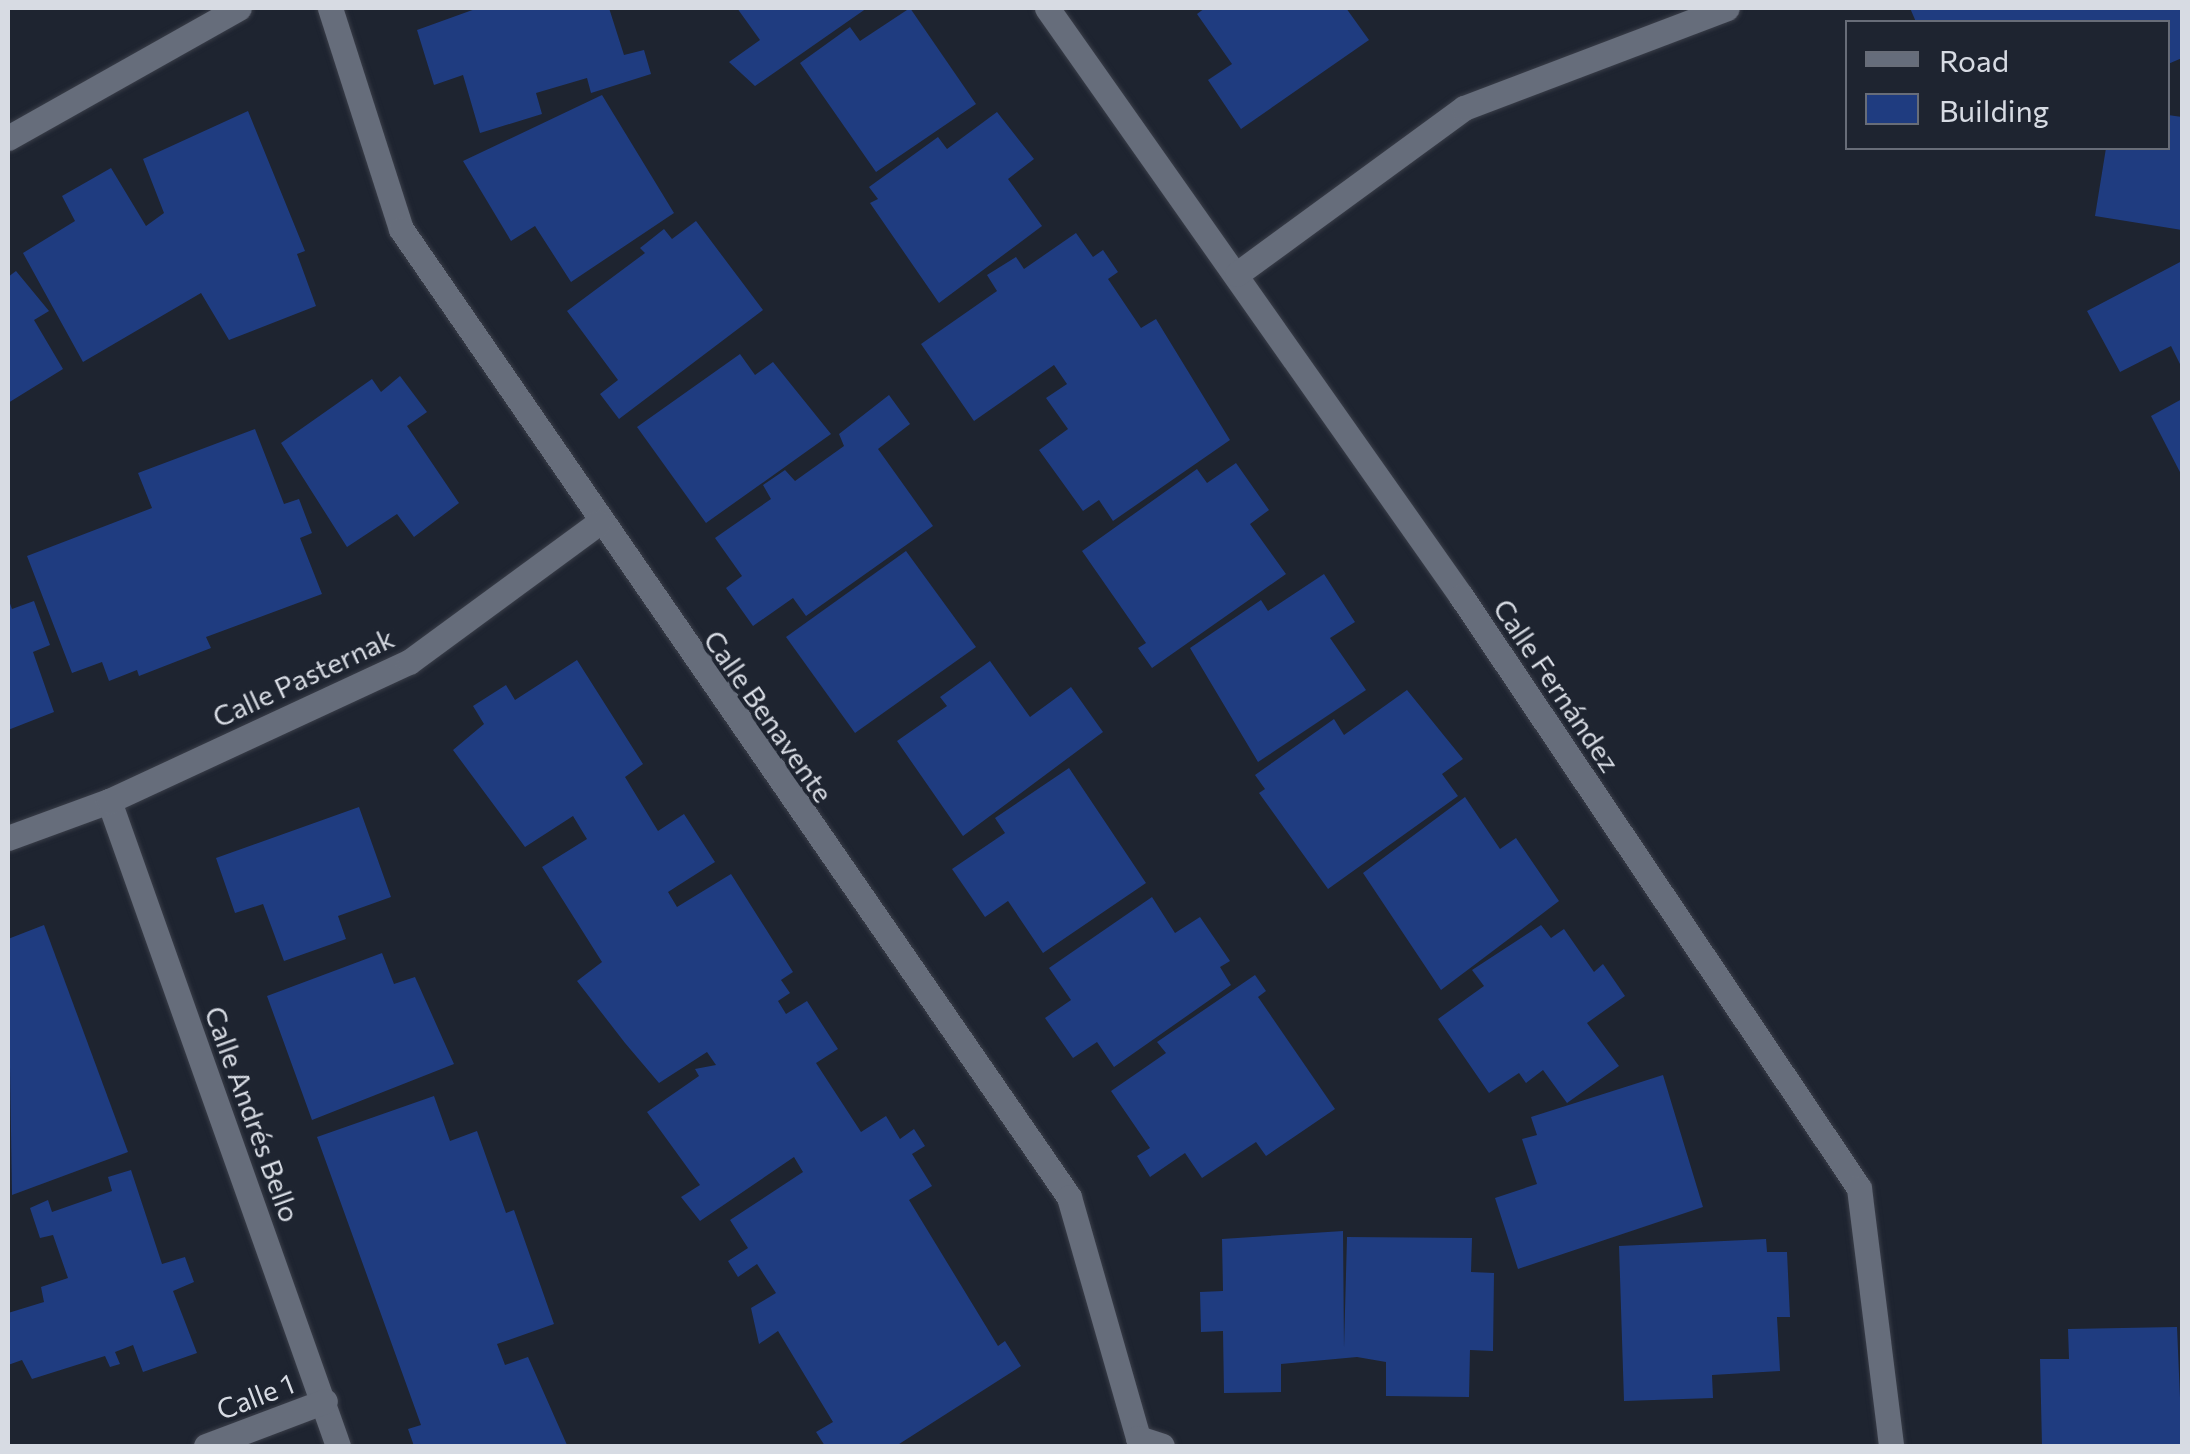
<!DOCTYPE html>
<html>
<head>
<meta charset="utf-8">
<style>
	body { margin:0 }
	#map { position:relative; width:2190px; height:1454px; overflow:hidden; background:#1e2430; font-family:Commissioner,sans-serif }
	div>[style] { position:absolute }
	.building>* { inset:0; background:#1f3c80 }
	.roads { filter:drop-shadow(0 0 2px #3a3e49) drop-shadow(0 0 2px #3a3e49) }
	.street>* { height:25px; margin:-12.5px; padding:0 12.5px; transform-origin:12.5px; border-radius:12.5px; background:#666d7b }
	span { translate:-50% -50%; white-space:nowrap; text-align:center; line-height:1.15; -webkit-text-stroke:8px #1e2430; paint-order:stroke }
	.street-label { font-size:28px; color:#d7dbe3 }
	.frame { position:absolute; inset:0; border:10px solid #d7dbe3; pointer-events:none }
	.legend { position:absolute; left:1845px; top:20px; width:325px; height:130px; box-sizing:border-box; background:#1e2430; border:2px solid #686d78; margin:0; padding:12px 18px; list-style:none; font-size:30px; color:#d7dbe3 }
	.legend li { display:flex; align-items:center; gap:20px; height:50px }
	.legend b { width:50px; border:2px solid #686d78 }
</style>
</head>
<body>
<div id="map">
	<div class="building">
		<i style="clip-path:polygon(478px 8px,609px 8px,624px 55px,644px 50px,651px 74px,591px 93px,587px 78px,536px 93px,542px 114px,480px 133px,463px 75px,434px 85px,417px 30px)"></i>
		<i style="clip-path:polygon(737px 8px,867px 8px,755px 86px,729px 62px,760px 40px)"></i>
		<i style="clip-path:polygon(910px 8px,976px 104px,876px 172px,800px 63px,850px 27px,860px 41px)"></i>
		<i style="clip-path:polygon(1205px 8px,1346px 8px,1369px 40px,1241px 129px,1208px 80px,1232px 64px,1197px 14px)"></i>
		<i style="clip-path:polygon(1910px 8px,2182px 8px,2182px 58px,2168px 64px,2168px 22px,1916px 22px)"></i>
		<i style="clip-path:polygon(602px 95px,674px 213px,571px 282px,535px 226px,511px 241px,463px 161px)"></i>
		<i style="clip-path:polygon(248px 111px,305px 251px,297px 254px,316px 306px,229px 340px,201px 293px,83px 362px,23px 253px,75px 221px,62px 196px,111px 168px,146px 226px,164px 213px,143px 159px)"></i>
		<i style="clip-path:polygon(997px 112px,1034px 159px,1008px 179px,1042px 226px,939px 303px,870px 203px,878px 199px,869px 187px,938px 137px,947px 149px)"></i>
		<i style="clip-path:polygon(2168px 115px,2182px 117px,2182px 230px,2095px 216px,2106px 148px,2168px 148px)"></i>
		<i style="clip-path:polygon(696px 221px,763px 310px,619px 419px,600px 394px,618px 380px,567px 311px,645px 253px,640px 248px,664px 229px,672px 239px)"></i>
		<i style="clip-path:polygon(1076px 233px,1093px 257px,1103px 250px,1118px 272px,1108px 279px,1141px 328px,1156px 319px,1230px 440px,1113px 521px,1099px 500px,1083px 511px,1039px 450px,1068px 429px,1046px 398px,1067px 384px,1054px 365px,974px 421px,921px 344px,997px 291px,987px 275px,1016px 257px,1024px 269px)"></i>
		<i style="clip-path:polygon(2182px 261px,2182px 368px,2171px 346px,2120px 372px,2087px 311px)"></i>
		<i style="clip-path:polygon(16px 271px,49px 311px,34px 320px,63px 369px,8px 403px,8px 277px)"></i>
		<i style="clip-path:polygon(740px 354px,755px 375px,773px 362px,831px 434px,706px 523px,637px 427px)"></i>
		<i style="clip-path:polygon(400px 376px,427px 412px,407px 426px,459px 503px,414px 537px,397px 514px,347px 547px,281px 443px,372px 379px,381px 392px)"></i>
		<i style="clip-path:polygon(889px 395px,910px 424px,878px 449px,933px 526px,806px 616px,793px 598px,753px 626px,726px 588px,742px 576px,715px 538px,771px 499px,763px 485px,785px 470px,795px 481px,844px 446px,839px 434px)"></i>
		<i style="clip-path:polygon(2182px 399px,2182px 476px,2151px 416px)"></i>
		<i style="clip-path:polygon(255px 429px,284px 504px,299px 499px,312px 533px,300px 538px,322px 594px,206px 637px,211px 648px,139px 676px,137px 670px,109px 681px,102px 662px,72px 673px,27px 556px,152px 508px,138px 473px)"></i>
		<i style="clip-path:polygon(1236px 463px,1269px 510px,1250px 524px,1286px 574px,1152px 668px,1138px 648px,1146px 643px,1082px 551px,1197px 469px,1207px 483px)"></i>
		<i style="clip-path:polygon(906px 551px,976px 647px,855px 733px,786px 637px)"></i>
		<i style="clip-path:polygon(1324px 574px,1355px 622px,1330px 638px,1366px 690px,1258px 762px,1190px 648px,1261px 600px,1268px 611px)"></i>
		<i style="clip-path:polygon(8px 598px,12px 609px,34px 601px,50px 645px,33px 652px,54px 712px,8px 730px)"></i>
		<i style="clip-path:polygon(577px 660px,643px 764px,625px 777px,658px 831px,684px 814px,715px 862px,668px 892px,677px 907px,731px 874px,793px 972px,781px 980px,790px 993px,778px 1001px,786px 1014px,807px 1001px,838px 1049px,816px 1063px,861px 1132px,886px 1116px,900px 1139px,914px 1129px,925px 1146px,912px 1154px,932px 1186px,909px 1200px,998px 1346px,1005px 1341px,1021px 1366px,896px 1446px,825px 1446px,816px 1432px,833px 1422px,778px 1331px,759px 1344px,751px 1308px,776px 1293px,757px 1264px,738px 1277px,728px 1261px,748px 1248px,730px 1220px,803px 1172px,794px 1157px,700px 1221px,681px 1197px,700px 1185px,647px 1112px,699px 1076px,695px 1069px,716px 1065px,707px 1052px,659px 1083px,625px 1043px,577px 981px,602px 962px,542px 867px,587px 839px,573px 816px,525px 847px,453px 750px,484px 724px,473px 706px,506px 685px,515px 700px)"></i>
		<i style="clip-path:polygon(990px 661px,1030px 717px,1071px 687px,1103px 732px,963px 836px,897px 741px,947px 706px,940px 697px)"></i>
		<i style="clip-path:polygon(1407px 690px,1463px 759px,1442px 774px,1458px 796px,1328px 889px,1259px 793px,1265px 789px,1255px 775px,1334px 719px,1344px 735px)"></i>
		<i style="clip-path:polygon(1069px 768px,1146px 883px,1043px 953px,1008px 901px,985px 917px,952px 869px,1005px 833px,995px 818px)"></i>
		<i style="clip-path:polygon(1465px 797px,1500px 849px,1516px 838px,1559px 901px,1441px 990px,1363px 873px)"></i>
		<i style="clip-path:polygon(359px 807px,391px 897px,338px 916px,346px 939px,284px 961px,263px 904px,235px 913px,216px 858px)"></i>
		<i style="clip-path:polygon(1152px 897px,1175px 933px,1200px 917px,1230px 961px,1220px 967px,1231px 985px,1114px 1067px,1097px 1042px,1073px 1058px,1045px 1018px,1071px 1000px,1049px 968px)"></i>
		<i style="clip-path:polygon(44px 925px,128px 1152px,12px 1195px,8px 939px)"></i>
		<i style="clip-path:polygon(1541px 925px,1551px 938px,1564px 929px,1594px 972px,1603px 964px,1625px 996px,1587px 1023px,1619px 1066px,1567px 1103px,1543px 1070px,1526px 1083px,1519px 1073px,1489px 1093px,1438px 1019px,1484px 986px,1472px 970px)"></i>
		<i style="clip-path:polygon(382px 953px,394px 984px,415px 977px,454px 1064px,312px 1120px,267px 996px)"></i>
		<i style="clip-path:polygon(1255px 975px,1266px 991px,1258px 997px,1335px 1109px,1266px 1156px,1256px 1142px,1202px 1178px,1185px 1153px,1150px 1177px,1137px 1156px,1150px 1148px,1111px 1091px,1166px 1053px,1157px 1042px)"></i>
		<i style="clip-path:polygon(1663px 1075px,1703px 1207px,1518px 1269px,1495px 1198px,1537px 1184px,1522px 1139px,1537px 1135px,1531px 1117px)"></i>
		<i style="clip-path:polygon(434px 1096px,450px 1141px,477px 1131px,506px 1213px,514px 1210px,554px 1324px,497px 1344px,505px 1365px,528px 1357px,567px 1445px,414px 1446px,408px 1429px,421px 1425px,317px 1137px)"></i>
		<i style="clip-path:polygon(131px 1170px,162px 1264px,185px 1257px,194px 1282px,173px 1291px,197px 1353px,143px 1372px,133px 1345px,115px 1352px,120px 1364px,110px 1367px,105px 1356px,32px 1379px,22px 1360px,8px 1365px,8px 1313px,44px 1302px,41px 1287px,68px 1278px,53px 1235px,40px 1238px,30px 1208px,48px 1200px,52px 1212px,112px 1191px,108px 1177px)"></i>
		<i style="clip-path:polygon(1343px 1231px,1344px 1348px,1347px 1237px,1472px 1238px,1471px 1272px,1494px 1273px,1493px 1351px,1470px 1350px,1469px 1397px,1386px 1396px,1386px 1362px,1357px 1357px,1281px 1364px,1281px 1392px,1224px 1393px,1223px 1331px,1201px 1332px,1200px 1292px,1223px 1291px,1222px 1239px)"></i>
		<i style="clip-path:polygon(1766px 1239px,1767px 1252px,1787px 1252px,1790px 1317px,1777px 1317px,1780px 1371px,1712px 1375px,1713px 1398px,1624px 1401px,1619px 1246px)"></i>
		<i style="clip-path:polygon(2177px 1327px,2182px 1445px,2042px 1446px,2040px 1359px,2069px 1359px,2068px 1329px)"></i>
	</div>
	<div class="roads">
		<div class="street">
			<i style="left:330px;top:8px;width:232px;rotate:72.2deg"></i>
			<i style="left:401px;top:229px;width:1176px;rotate:55.39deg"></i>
			<i style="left:1069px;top:1197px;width:251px;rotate:74deg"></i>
			<i style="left:1138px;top:1438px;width:25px;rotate:18deg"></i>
			<i style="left:1047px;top:8px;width:719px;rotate:54.85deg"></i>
			<i style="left:1461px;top:596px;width:713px;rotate:56.09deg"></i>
			<i style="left:1859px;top:1188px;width:260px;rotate:82.9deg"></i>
			<i style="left:8px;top:138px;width:265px;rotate:-29.4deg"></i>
			<i style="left:1237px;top:274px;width:281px;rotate:-36.2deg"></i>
			<i style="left:1464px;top:108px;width:281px;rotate:-20.8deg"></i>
			<i style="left:109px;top:801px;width:684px;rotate:70.45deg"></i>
			<i style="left:8px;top:838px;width:108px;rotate:-20.1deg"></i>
			<i style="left:109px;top:801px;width:331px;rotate:-24.9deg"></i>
			<i style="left:409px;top:662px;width:235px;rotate:-36.3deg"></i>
			<i style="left:206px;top:1446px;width:127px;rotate:-20.7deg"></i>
		</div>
	</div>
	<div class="street-label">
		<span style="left:303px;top:677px;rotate:-25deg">Calle Pasternak</span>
		<span style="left:1557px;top:685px;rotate:56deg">Calle Fernández</span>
		<span style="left:769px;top:716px;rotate:55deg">Calle Benavente</span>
		<span style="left:253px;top:1114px;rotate:70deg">Calle Andrés Bello</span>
		<span style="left:255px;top:1396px;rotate:-21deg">Calle 1</span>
	</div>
	<div class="frame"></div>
	<ul class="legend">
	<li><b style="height:12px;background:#666d7b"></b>Road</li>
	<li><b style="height:28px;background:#1f3c80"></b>Building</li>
	</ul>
</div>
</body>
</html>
